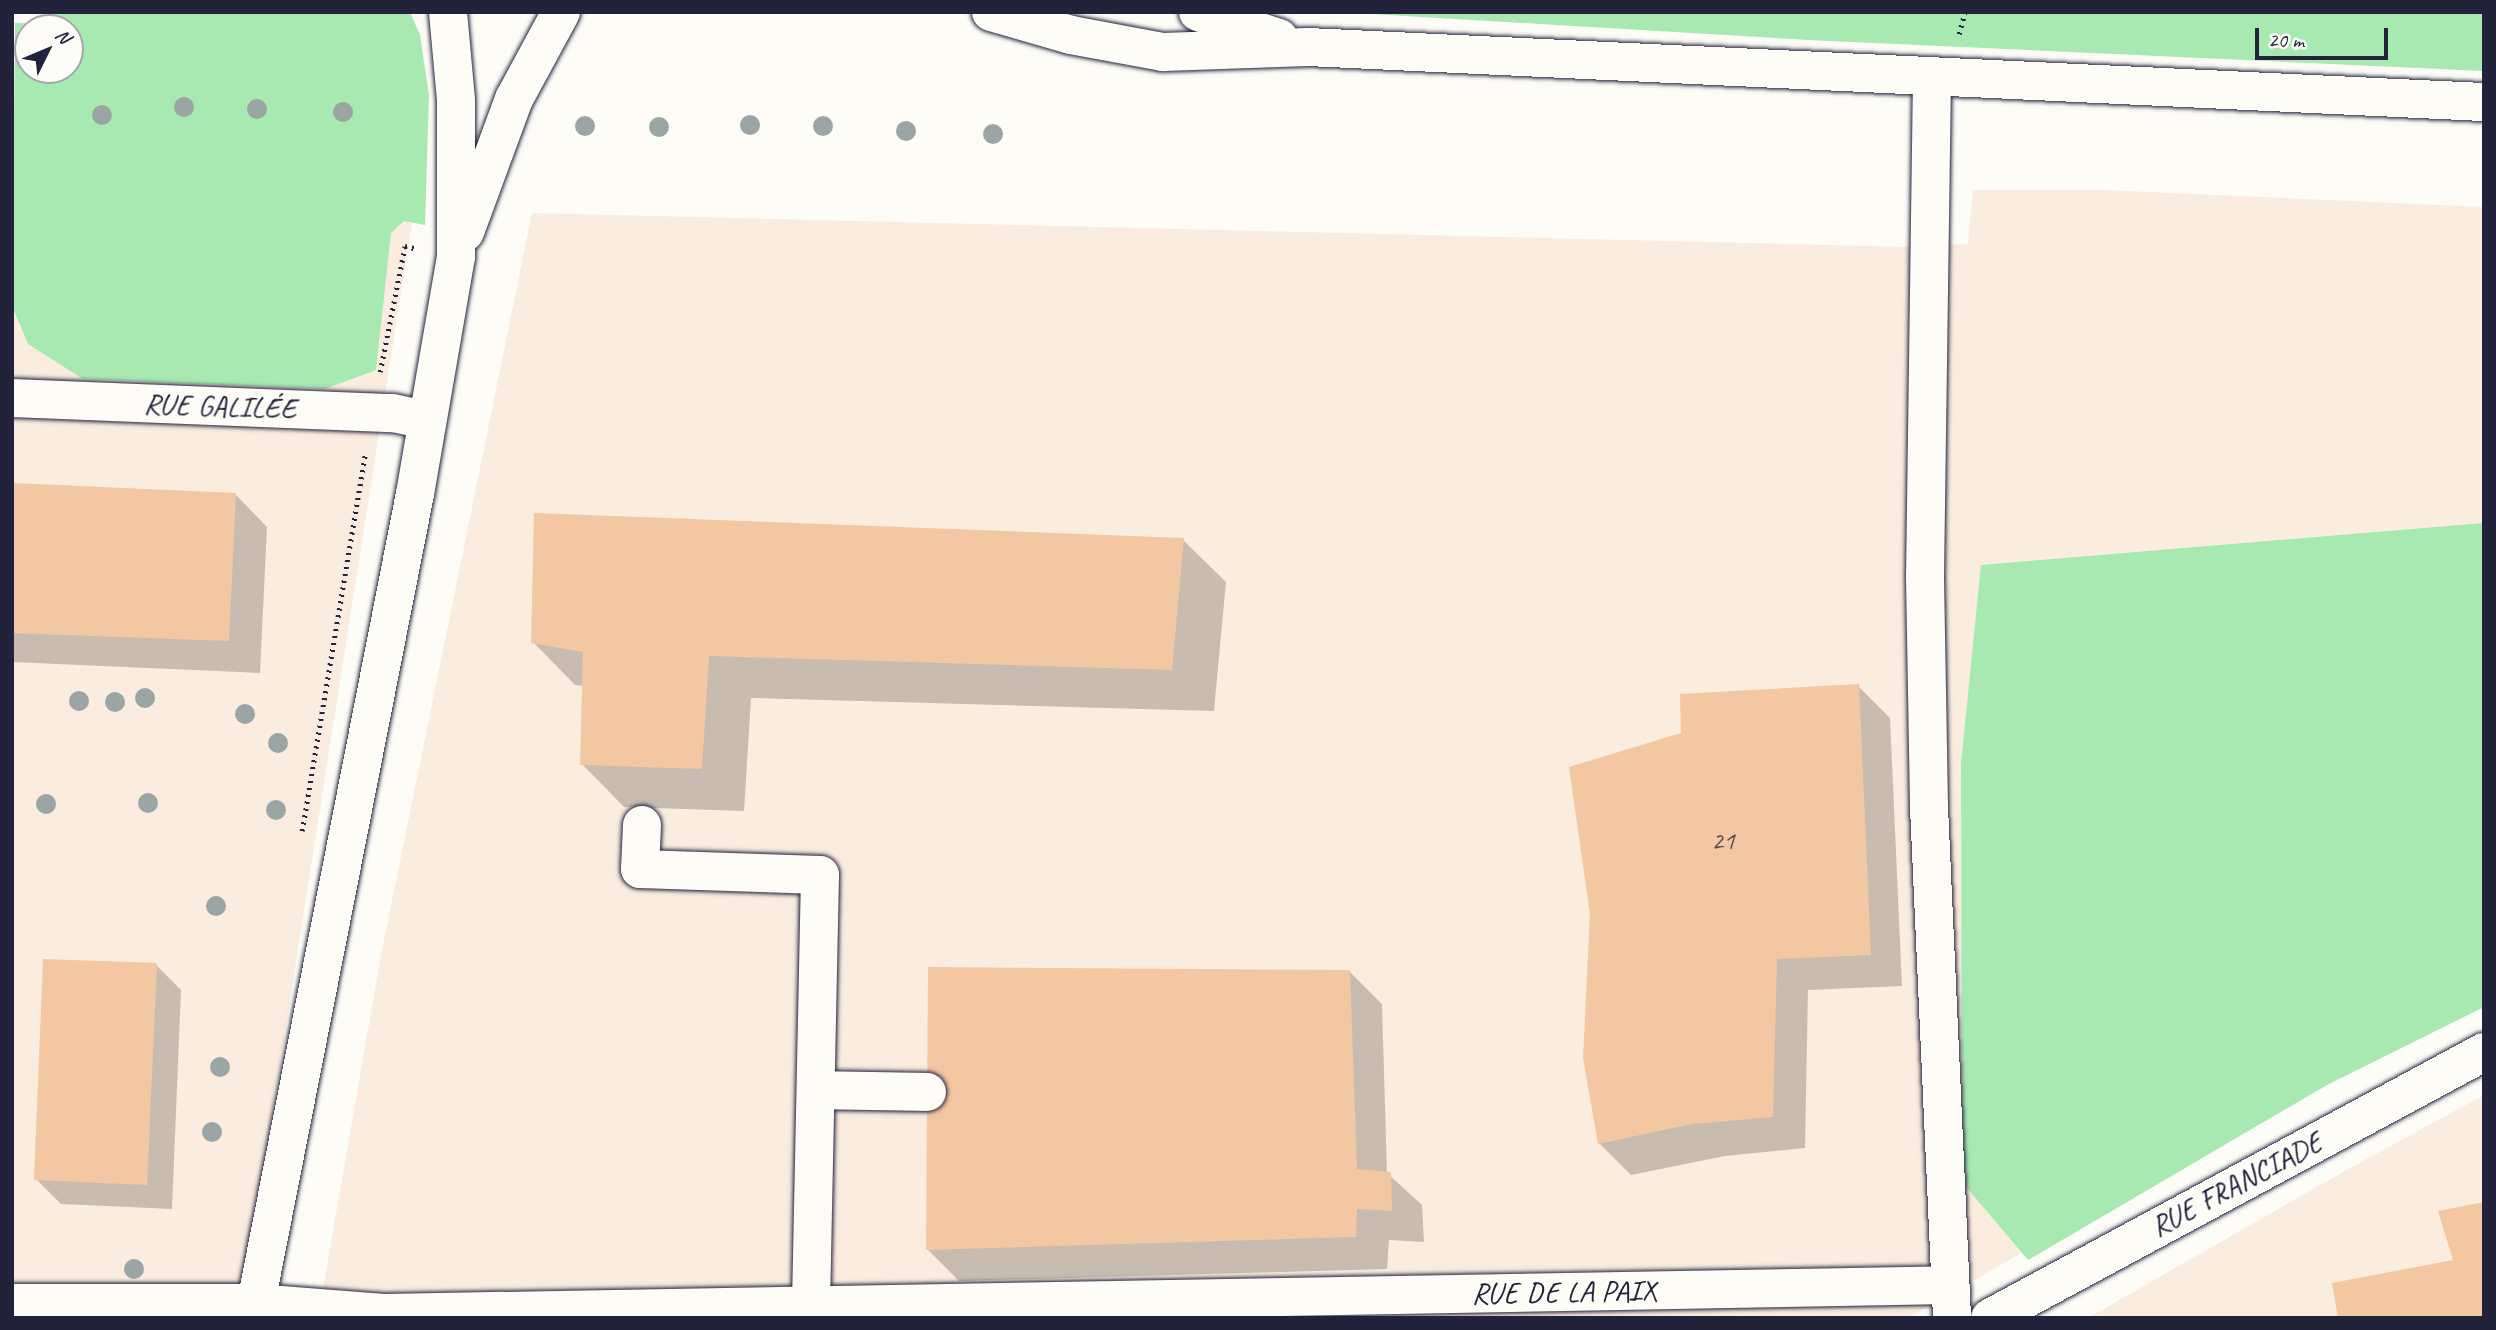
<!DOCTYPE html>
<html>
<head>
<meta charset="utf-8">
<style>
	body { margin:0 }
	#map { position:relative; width:2496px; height:1330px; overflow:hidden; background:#fdfcf7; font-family:Caveat,sans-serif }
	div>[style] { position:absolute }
	.built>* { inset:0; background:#faecde }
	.green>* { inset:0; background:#a8e9b2 }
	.shadow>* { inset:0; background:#0003 }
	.building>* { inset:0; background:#f4c7a3 }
	.path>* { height:4.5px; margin-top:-2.25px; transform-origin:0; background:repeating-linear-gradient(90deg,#22223b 0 2px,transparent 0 7px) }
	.roads { filter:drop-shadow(0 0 2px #22223b) drop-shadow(0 0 2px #22223b) }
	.minor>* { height:38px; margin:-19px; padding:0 19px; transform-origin:19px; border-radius:19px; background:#fdfcf7 }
	.trees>* { width:20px; height:20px; margin:-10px; border-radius:50%; background:#9ba5a3 }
	span { translate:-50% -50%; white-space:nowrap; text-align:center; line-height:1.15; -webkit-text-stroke:6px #fdfcf7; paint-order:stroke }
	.number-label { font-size:26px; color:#564b55 }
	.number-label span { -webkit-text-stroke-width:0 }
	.street-label { font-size:30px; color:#22223b }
	.frame { position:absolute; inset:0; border:14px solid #22223b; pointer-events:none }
	.north { position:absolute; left:14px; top:14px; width:70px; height:70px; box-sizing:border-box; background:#fdfcf7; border:2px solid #a5a5ac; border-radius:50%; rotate:47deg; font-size:19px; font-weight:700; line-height:28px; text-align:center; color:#22223b }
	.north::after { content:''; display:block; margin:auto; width:24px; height:32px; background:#22223b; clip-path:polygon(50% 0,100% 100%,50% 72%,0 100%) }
	.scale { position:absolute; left:2255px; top:28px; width:133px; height:32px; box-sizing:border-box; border:4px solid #22223b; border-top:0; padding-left:9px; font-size:21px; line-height:24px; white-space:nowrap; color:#22223b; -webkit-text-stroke:5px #fdfcf7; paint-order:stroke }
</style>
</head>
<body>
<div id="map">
	<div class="built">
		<i style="clip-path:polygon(12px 183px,415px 204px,240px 1318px,12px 1318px)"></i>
		<i style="clip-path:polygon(1973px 190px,2104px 190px,2484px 207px,2484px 1001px,2238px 1129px,1908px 1318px,318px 1318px,381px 955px,532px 213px,1908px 247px,1968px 244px)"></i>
		<i style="clip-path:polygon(2484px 1095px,2484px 1318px,2088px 1318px,2341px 1173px)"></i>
	</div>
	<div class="green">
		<i style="clip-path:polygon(evenodd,52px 12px,410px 12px,420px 35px,429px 95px,425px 225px,404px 221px,391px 233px,376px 370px,325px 389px,83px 379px,28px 344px,12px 306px,15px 23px,51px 24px,52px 12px,28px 28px,70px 28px,70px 70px,28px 70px,28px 28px)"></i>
		<i style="clip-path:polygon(1338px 12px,2484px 12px,2484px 71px,1808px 40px)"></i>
		<i style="clip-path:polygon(2484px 523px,2484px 1007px,2327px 1085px,2028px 1260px,1962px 1182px,1961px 764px,1981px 565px)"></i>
	</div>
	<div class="shadow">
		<i style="clip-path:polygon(12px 485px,235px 494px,267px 527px,260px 673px,12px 662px)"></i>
		<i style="clip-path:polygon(1183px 540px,1226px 582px,1214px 711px,751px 698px,744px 811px,624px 807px,582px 764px,584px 686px,575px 685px,533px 642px)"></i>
		<i style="clip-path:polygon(1858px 686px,1890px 718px,1902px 986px,1808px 990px,1805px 1148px,1725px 1156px,1631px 1175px,1599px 1143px)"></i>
		<i style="clip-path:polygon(156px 965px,181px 990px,172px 1209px,61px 1204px,36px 1179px)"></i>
		<i style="clip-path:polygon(1350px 972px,1382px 1004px,1387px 1173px,1422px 1205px,1424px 1242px,1389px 1240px,1387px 1269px,959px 1281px,927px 1249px)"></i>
	</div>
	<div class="building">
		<i style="clip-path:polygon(12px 483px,236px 493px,229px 641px,12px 633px)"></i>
		<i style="clip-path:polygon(534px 513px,1184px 538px,1172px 670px,709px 656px,702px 769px,580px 765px,583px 652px,531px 643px)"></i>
		<i style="clip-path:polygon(1859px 684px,1871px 955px,1777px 959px,1773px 1117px,1692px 1124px,1598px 1144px,1583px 1058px,1590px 914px,1569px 767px,1681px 733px,1680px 694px)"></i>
		<i style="clip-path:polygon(43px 959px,157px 963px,147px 1185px,34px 1180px)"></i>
		<i style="clip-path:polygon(928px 967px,1350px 970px,1357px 1169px,1391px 1172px,1392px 1211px,1357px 1209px,1356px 1237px,926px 1250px)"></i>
		<i style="clip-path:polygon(2484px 1202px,2484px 1318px,2338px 1318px,2332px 1283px,2453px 1260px,2438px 1211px)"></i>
	</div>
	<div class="path">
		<i style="left:1959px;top:34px;width:23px;rotate:-75deg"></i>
		<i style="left:380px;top:372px;width:128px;rotate:-78.8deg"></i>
		<i style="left:405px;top:246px;width:9px;rotate:13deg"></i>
		<i style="left:302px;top:831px;width:383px;rotate:-80.5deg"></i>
	</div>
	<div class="roads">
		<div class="minor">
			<i style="left:991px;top:12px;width:83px;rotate:16deg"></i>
			<i style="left:1071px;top:35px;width:94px;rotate:10.5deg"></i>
			<i style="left:1163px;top:52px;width:145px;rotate:-2deg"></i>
			<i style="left:1308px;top:47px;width:1177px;rotate:2.68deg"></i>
			<i style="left:1198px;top:12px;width:85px;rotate:17.8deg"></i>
			<i style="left:1932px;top:76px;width:501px;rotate:90.8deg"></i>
			<i style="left:1925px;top:577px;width:230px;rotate:89deg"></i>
			<i style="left:1929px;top:807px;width:512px;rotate:87.42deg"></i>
			<i style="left:465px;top:232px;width:142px;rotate:-69.8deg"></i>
			<i style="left:514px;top:99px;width:99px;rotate:-61.6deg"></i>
			<i style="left:12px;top:398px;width:381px;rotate:2.3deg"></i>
			<i style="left:393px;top:413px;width:35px;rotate:12deg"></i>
			<i style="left:642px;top:825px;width:44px;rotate:92.6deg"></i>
			<i style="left:640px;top:869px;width:180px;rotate:1.9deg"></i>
			<i style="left:820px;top:875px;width:430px;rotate:91.2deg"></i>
			<i style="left:816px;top:1090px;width:111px;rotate:1deg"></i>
			<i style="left:12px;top:1303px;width:243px"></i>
			<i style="left:255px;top:1303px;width:129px;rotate:4.4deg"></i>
			<i style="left:384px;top:1313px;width:1566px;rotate:-1.02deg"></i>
			<i style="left:253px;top:1318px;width:840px;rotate:-78.88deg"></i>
			<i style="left:415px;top:494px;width:241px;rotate:-80.2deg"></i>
			<i style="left:456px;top:257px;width:157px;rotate:-90deg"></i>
			<i style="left:456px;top:100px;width:88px;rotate:-95.2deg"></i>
			<i style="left:1990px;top:1318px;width:561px;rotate:-28.3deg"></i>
		</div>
	</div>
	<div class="trees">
		<i style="left:184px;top:107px"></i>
		<i style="left:257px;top:109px"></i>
		<i style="left:343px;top:112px"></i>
		<i style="left:102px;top:115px"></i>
		<i style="left:750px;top:125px"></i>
		<i style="left:585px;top:126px"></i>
		<i style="left:823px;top:126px"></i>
		<i style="left:659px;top:127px"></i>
		<i style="left:906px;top:131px"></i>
		<i style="left:993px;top:134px"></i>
		<i style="left:145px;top:698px"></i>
		<i style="left:79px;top:701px"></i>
		<i style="left:115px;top:702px"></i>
		<i style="left:245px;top:714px"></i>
		<i style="left:278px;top:743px"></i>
		<i style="left:148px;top:803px"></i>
		<i style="left:46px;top:804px"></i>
		<i style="left:276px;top:810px"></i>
		<i style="left:216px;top:906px"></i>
		<i style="left:220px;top:1067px"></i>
		<i style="left:212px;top:1132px"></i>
		<i style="left:134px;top:1269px"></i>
	</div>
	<div class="number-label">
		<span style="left:1723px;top:841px">21</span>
	</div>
	<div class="street-label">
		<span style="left:220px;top:406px;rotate:2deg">RUE GALILÉE</span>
		<span style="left:2236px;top:1184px;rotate:-28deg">RUE FRANCIADE</span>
		<span style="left:1564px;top:1292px;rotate:-1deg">RUE DE LA PAIX</span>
	</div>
	<div class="frame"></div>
	<div class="north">N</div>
	<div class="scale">20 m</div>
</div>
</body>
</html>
